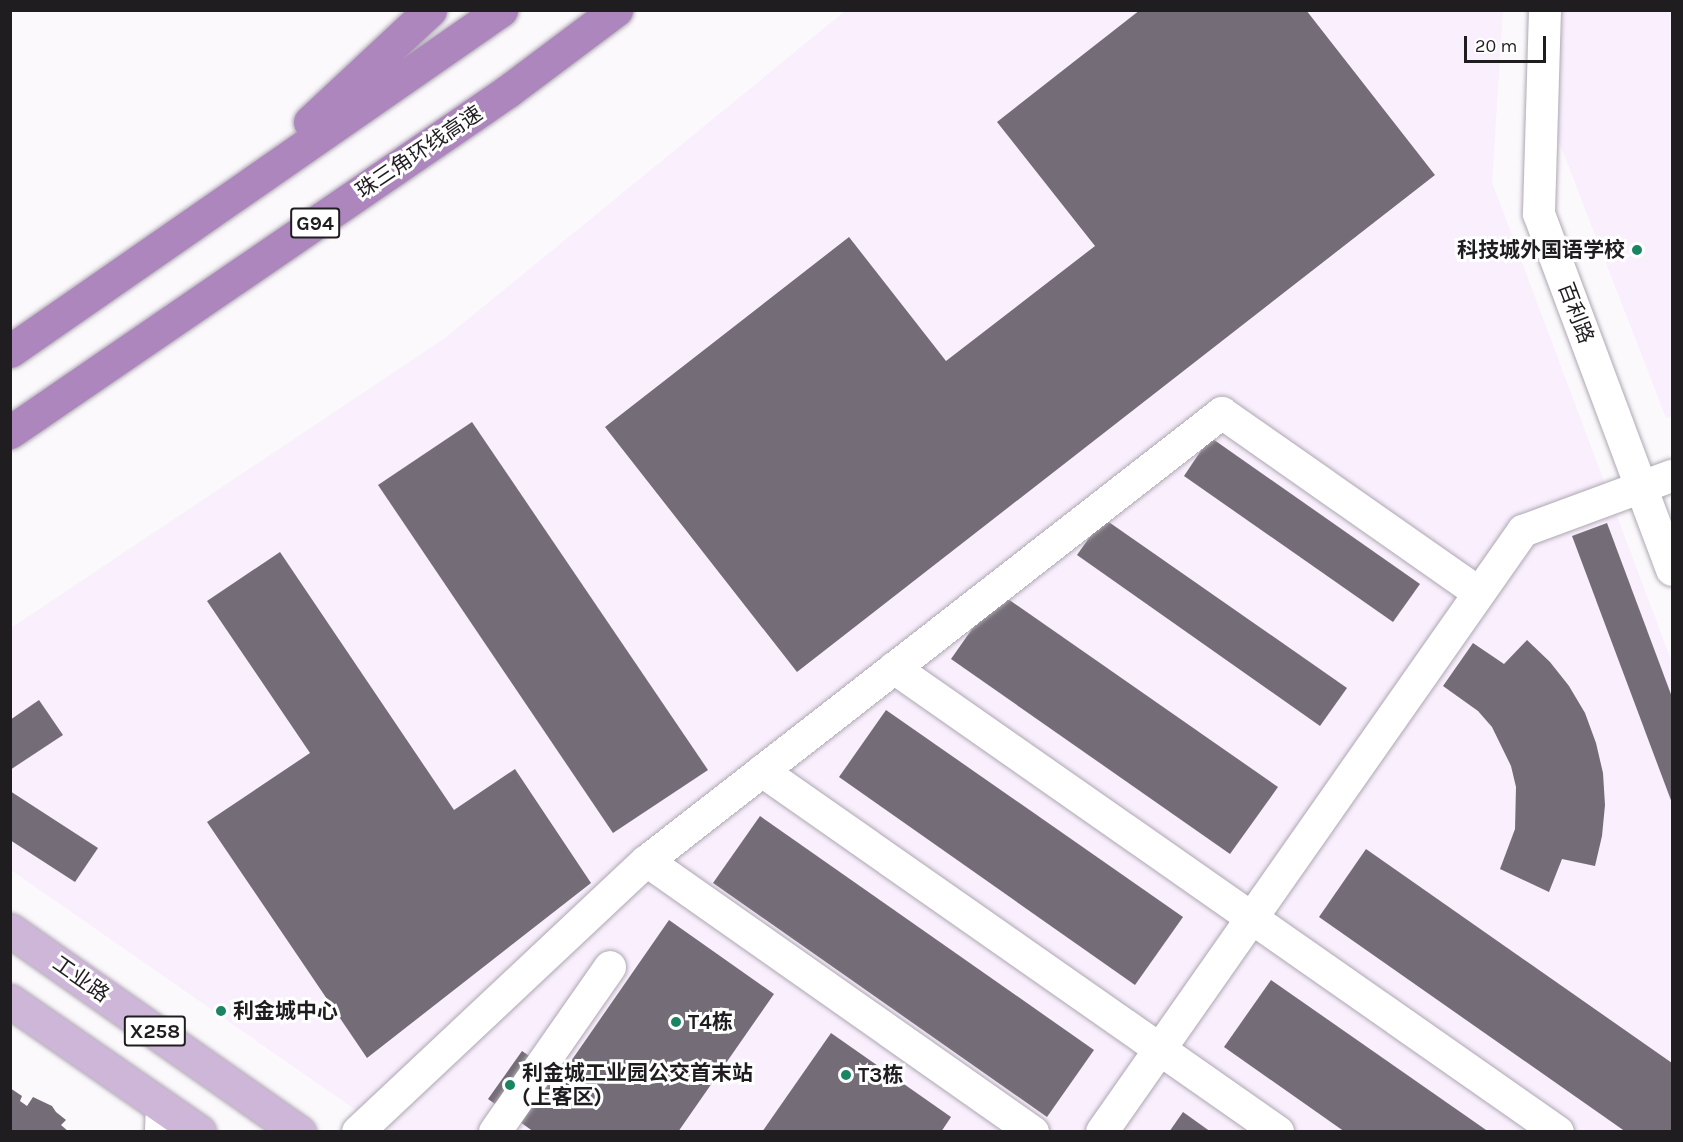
<!DOCTYPE html>
<html>
<head>
<meta charset="utf-8">
<style>
	body { margin:0 }
	#map { position:relative; width:1683px; height:1142px; overflow:hidden; background:#fcf9fd; font-family:Karla,"Noto Sans SC",sans-serif }
	div>[style] { position:absolute }
	.built>* { inset:0; background:#f9effd }
	.building>* { inset:0; background:#746d77 }
	.roads { filter:drop-shadow(0 0 2px #aea7b2) drop-shadow(0 0 2px #aea7b2) }
	.minor>* { height:32px; margin:-16px; padding:0 16px; transform-origin:16px; border-radius:16px; background:#fff }
	.major>* { height:33px; margin:-16.5px; padding:0 16.5px; transform-origin:16.5px; border-radius:16.5px; background:#ceb6d8 }
	.highway>* { height:33px; margin:-16.5px; padding:0 16.5px; transform-origin:16.5px; border-radius:16.5px; background:#ad86be }
	.dots>* { width:16px; height:16px; translate:-50% -50%; box-sizing:border-box; border:3px solid #fff; border-radius:50% }
	span { translate:-50% -50%; white-space:nowrap; text-align:center; line-height:1.15; -webkit-text-stroke:6px #fff; paint-order:stroke }
	.shield-label span { padding:2px 4px; background:#fff; border:2px solid; border-radius:4px; -webkit-text-stroke-width:0 }
	.shield-label { font-size:20px; color:#201d21; font-weight:700 }
	.street-label { font-size:21px; color:#201d21 }
	.poi-label { font-size:21px; color:#201d21; font-weight:700 }
	.right { translate:-100% -50%; text-align:right }
	.left { translate:0 -50%; text-align:left }
	.frame { position:absolute; inset:0; border:12px solid #201d21; pointer-events:none }
	.scale { position:absolute; left:1464px; top:36px; width:82px; height:27px; box-sizing:border-box; border:3px solid #201d21; border-top:0; padding-left:8px; font-size:18px; line-height:21px; white-space:nowrap; color:#201d21; -webkit-text-stroke:4px #fff; paint-order:stroke }
</style>
</head>
<body>
<div id="map">
	<div class="built">
		<i style="clip-path:polygon(845px 11px,1503px 11px,1492px 182px,1672px 663px,1672px 1131px,386px 1131px,11px 870px,11px 628px,445px 338px)"></i>
		<i style="clip-path:polygon(1548px 11px,1672px 11px,1672px 416px,1666px 418px,1537px 85px)"></i>
	</div>
	<div class="building">
		<i style="clip-path:polygon(1140px 10px,1306px 10px,1435px 175px,797px 672px,605px 427px,849px 237px,946px 361px,1095px 246px,997px 122px)"></i>
		<i style="clip-path:polygon(472px 422px,708px 770px,613px 833px,378px 485px)"></i>
		<i style="clip-path:polygon(1210px 437px,1420px 584px,1393px 622px,1184px 476px)"></i>
		<i style="clip-path:polygon(1103px 518px,1347px 688px,1320px 726px,1077px 555px)"></i>
		<i style="clip-path:polygon(1607px 523px,1672px 697px,1672px 803px,1572px 536px)"></i>
		<i style="clip-path:polygon(280px 552px,454px 810px,515px 769px,591px 883px,367px 1058px,207px 822px,310px 753px,207px 601px)"></i>
		<i style="clip-path:polygon(998px 592px,1278px 787px,1230px 854px,951px 659px)"></i>
		<i style="clip-path:polygon(1527px 640px,1550px 662px,1569px 686px,1585px 713px,1596px 743px,1603px 773px,1605px 805px,1602px 836px,1595px 866px,1562px 859px,1549px 892px,1500px 869px,1515px 829px,1516px 787px,1511px 766px,1492px 727px,1478px 711px,1443px 686px,1473px 643px,1504px 664px)"></i>
		<i style="clip-path:polygon(39px 700px,63px 735px,10px 770px,10px 720px)"></i>
		<i style="clip-path:polygon(886px 710px,1183px 917px,1135px 985px,839px 777px)"></i>
		<i style="clip-path:polygon(10px 791px,98px 848px,75px 882px,10px 840px)"></i>
		<i style="clip-path:polygon(760px 816px,1094px 1050px,1047px 1117px,713px 883px)"></i>
		<i style="clip-path:polygon(1366px 849px,1672px 1063px,1672px 1132px,1626px 1132px,1319px 917px)"></i>
		<i style="clip-path:polygon(669px 920px,774px 994px,678px 1132px,534px 1132px,488px 1099px,522px 1051px,560px 1077px)"></i>
		<i style="clip-path:polygon(1271px 980px,1489px 1132px,1345px 1132px,1224px 1047px)"></i>
		<i style="clip-path:polygon(831px 1033px,951px 1117px,941px 1132px,762px 1132px)"></i>
		<i style="clip-path:polygon(10px 1088px,22px 1096px,20px 1101px,27px 1106px,33px 1097px,52px 1106px,56px 1112px,66px 1120px,61px 1125px,69px 1132px,10px 1132px)"></i>
		<i style="clip-path:polygon(1183px 1112px,1211px 1132px,1169px 1132px)"></i>
	</div>
	<div class="roads">
		<div class="minor">
			<i style="left:1545px;top:10px;width:204px;rotate:91.7deg"></i>
			<i style="left:1539px;top:214px;width:380px;rotate:69.5deg"></i>
			<i style="left:894px;top:668px;width:810px;rotate:34.95deg"></i>
			<i style="left:762px;top:771px;width:630px;rotate:34.98deg"></i>
			<i style="left:647px;top:861px;width:472px;rotate:35.1deg"></i>
			<i style="left:161px;top:1132px;width:26px;rotate:-88deg"></i>
			<i style="left:358px;top:1132px;width:396px;rotate:-43.2deg"></i>
			<i style="left:647px;top:861px;width:729px;rotate:-37.92deg"></i>
			<i style="left:1222px;top:413px;width:314px;rotate:35deg"></i>
			<i style="left:495px;top:1132px;width:201px;rotate:-55.1deg"></i>
			<i style="left:1102px;top:1132px;width:734px;rotate:-54.99deg"></i>
			<i style="left:1523px;top:531px;width:159px;rotate:-20.3deg"></i>
		</div>
		<div class="major">
			<i style="left:10px;top:930px;width:353px;rotate:35deg"></i>
			<i style="left:10px;top:1001px;width:230px;rotate:34.7deg"></i>
		</div>
		<div class="highway">
			<i style="left:310px;top:122px;width:164px;rotate:-43deg"></i>
			<i style="left:10px;top:351px;width:598px;rotate:-34.78deg"></i>
			<i style="left:10px;top:432px;width:604px;rotate:-34.4deg"></i>
			<i style="left:508px;top:91px;width:135px;rotate:-36.9deg"></i>
		</div>
	</div>
	<div class="dots">
		<i style="left:1637px;top:250px;background:#198562"></i>
		<i style="left:221px;top:1011px;background:#198562"></i>
		<i style="left:676px;top:1022px;background:#198562"></i>
		<i style="left:846px;top:1075px;background:#198562"></i>
		<i style="left:510px;top:1085px;background:#198562"></i>
	</div>
	<div class="shield-label">
		<span style="left:315px;top:223px">G94</span>
		<span style="left:155px;top:1031px">X258</span>
	</div>
	<div class="street-label">
		<span style="left:419px;top:152px;rotate:-34deg">珠三角环线高速</span>
		<span style="left:1576px;top:313px;rotate:69deg">百利路</span>
		<span style="left:81px;top:979px;rotate:35deg">工业路</span>
	</div>
	<div class="poi-label">
		<span class="right" style="left:1625px;top:250px">科技城外国语学校</span>
		<span class="left" style="left:233px;top:1011px">利金城中心</span>
		<span class="left" style="left:688px;top:1022px">T4栋</span>
		<span class="left" style="left:522px;top:1085px">利金城工业园公交首末站<br>(上客区)</span>
		<span class="left" style="left:858px;top:1075px">T3栋</span>
	</div>
	<div class="frame"></div>
	<div class="scale">20 m</div>
</div>
</body>
</html>
